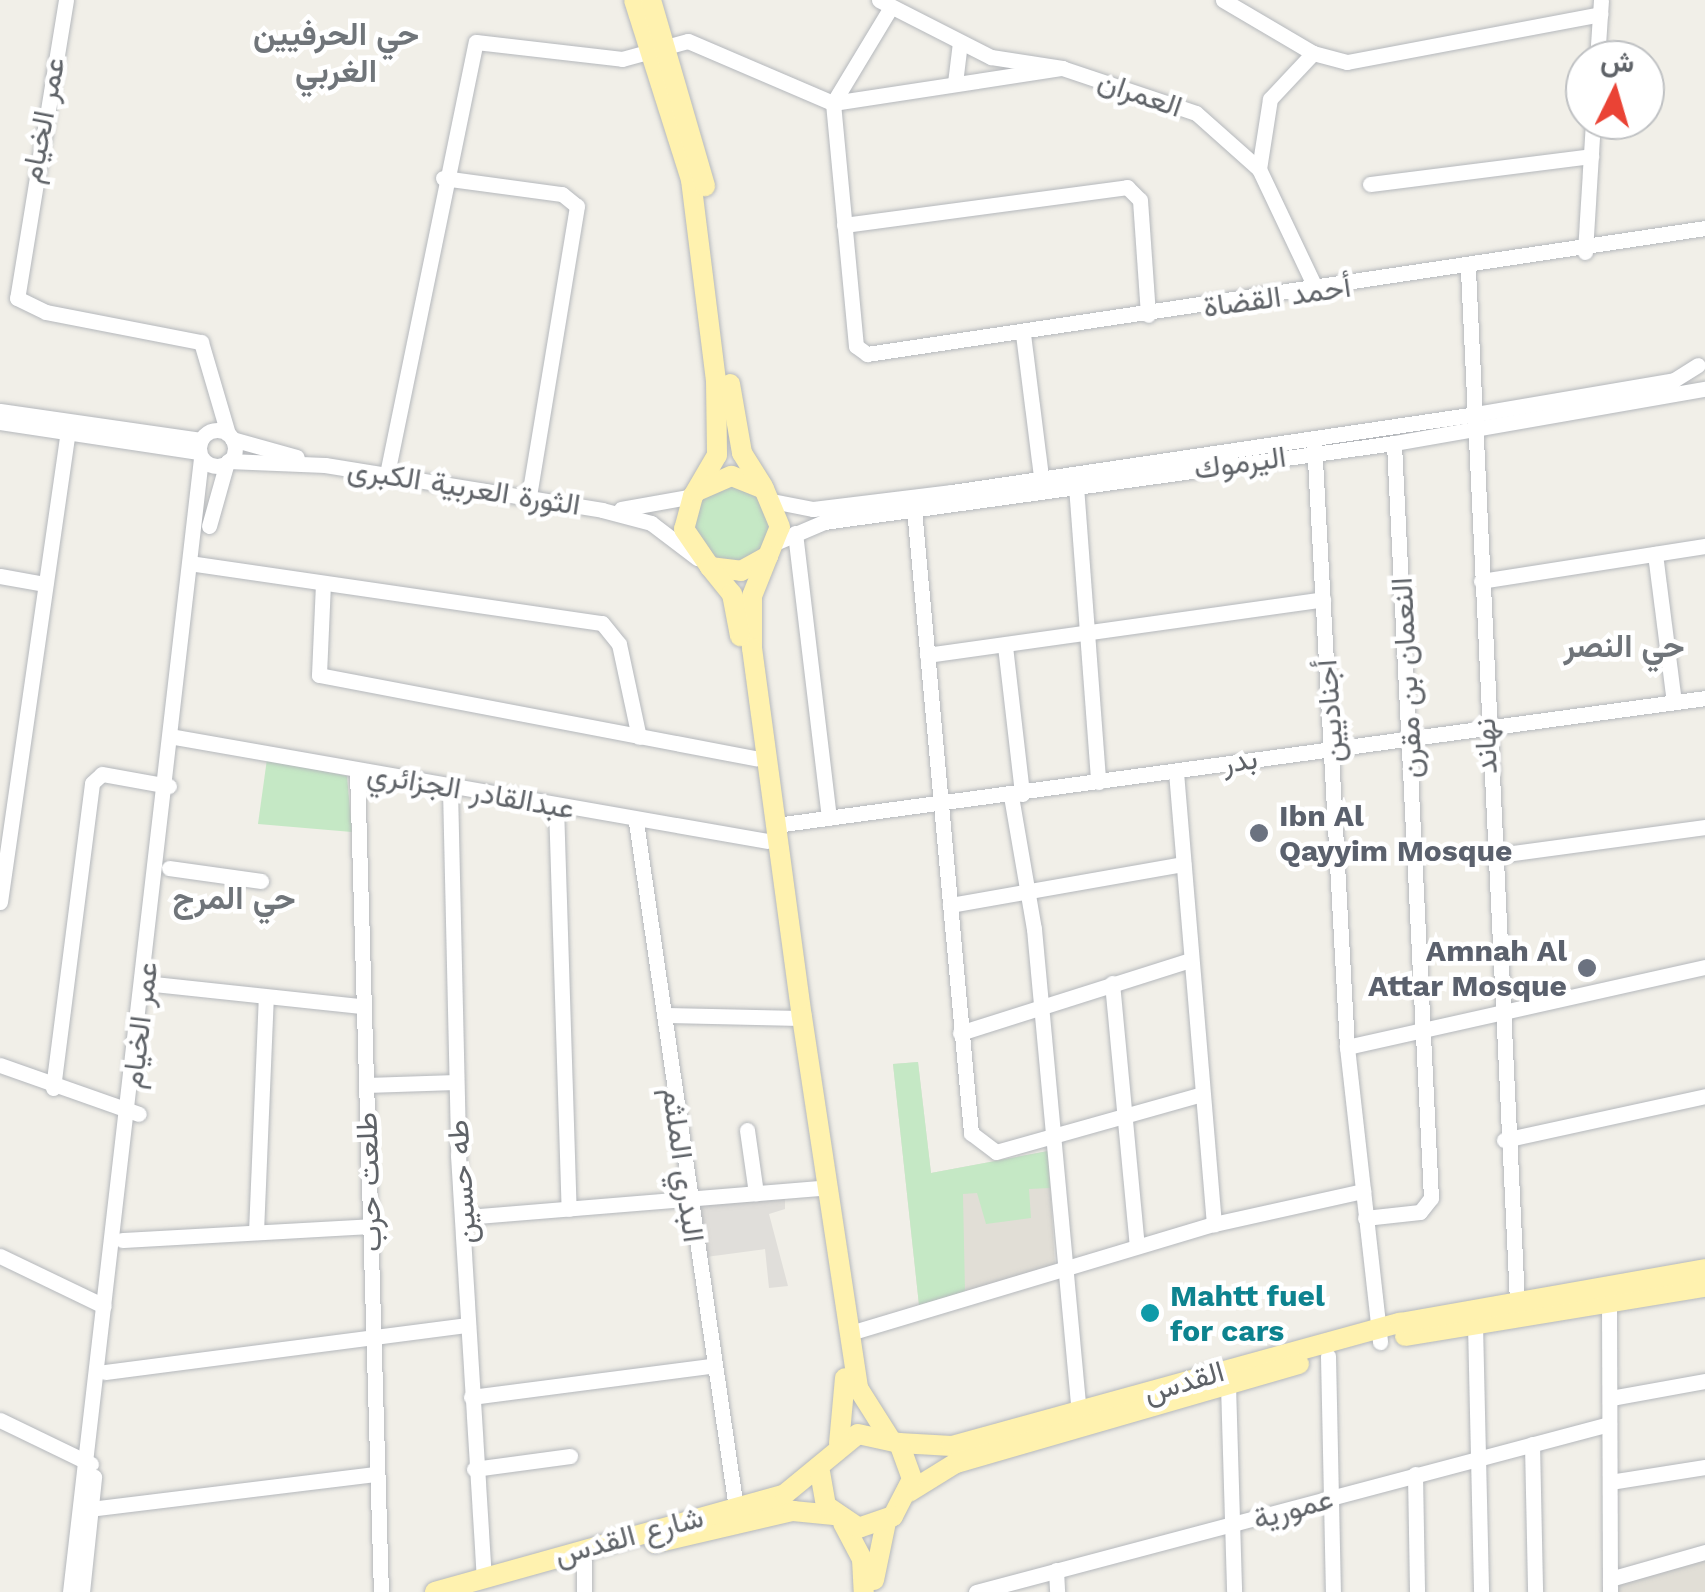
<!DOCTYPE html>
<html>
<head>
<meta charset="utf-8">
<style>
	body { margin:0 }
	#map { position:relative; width:1705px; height:1592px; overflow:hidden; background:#f1efe8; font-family:"Work Sans",Vazirmatn,sans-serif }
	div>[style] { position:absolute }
	.industrial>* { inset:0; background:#e0deda }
	.education>* { inset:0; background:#e1ded6 }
	.green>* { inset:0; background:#c5e8c5 }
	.round { border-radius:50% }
	.roads { filter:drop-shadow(0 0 2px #b5b8bc) drop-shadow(0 0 2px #b5b8bc) }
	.minor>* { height:15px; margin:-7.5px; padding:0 7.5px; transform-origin:7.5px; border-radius:7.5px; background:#fff }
	.minor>.ring { margin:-7.5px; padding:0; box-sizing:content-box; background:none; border:15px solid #fff; border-radius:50% }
	.major>* { height:20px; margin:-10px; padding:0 10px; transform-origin:10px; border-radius:10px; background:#fff2af }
	.dots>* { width:28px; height:28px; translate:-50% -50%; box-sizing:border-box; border:5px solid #fff; border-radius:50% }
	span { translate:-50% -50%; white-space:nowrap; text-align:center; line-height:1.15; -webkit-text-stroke:9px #fff; paint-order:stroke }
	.street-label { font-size:30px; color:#5f6368 }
	.worship-label { font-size:30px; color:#5b616d; font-weight:700 }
	.left { translate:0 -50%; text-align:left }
	.right { translate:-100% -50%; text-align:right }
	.culture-label { font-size:30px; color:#0d838f; font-weight:700 }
	.neighbourhood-label { font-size:32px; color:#70757a; font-weight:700 }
	.north { position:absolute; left:1565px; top:40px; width:100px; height:100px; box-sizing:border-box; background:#fff; border:2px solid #bfc1c3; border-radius:50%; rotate:5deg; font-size:28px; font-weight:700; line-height:40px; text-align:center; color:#5f6368 }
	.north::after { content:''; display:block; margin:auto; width:35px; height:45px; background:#ea4335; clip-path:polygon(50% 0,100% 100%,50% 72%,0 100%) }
</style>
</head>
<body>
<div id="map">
	<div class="industrial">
		<i style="clip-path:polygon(785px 1199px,785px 1209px,769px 1214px,788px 1286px,769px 1288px,765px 1249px,706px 1257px,697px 1205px)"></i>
	</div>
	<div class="education">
		<i style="clip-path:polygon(918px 1062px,931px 1173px,1048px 1151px,1055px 1265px,919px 1305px,893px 1064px)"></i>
		<i style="clip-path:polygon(1705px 1557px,1705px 1592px,1618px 1592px,1620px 1580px)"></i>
	</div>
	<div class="green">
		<i class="round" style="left:694px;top:485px;width:76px;height:76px"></i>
		<i style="clip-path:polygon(267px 759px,347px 776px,352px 832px,258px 824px)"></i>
		<i style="clip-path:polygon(918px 1062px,931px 1173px,1048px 1151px,1050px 1188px,1029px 1189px,1031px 1218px,986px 1224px,977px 1193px,963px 1194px,965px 1292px,919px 1305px,893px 1064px)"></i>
	</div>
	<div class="roads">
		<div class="minor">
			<i style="left:66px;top:0;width:302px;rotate:99.3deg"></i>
			<i style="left:17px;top:298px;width:32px;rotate:26deg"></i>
			<i style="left:46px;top:312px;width:158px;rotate:11deg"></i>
			<i style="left:201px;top:342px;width:96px;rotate:73.6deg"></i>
			<i style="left:879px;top:0;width:126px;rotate:27deg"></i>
			<i style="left:991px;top:57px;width:72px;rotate:8.8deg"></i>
			<i style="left:1062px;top:68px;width:141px;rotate:18.6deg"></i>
			<i style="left:1196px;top:113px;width:84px;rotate:41.6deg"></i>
			<i style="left:1259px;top:169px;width:135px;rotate:64.6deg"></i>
			<i style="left:1223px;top:0;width:104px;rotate:30.5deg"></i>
			<i style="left:1313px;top:53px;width:35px;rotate:15deg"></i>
			<i style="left:1347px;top:62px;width:258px;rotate:-10.7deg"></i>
			<i style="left:891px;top:7px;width:112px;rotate:121.1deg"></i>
			<i style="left:833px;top:103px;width:244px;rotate:84.6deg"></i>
			<i style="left:856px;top:346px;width:14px;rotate:36deg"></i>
			<i style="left:867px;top:354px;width:847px;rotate:-8.55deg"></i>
			<i style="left:1597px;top:60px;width:60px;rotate:-86.2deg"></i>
			<i style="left:955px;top:83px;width:38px;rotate:-83deg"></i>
			<i style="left:1259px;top:169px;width:71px;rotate:-81.1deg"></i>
			<i style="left:1270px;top:99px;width:63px;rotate:-46.9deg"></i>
			<i style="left:443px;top:178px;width:120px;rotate:7.7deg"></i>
			<i style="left:562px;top:194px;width:19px;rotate:39deg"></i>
			<i style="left:577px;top:206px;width:295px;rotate:99.4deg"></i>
			<i style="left:1370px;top:184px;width:223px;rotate:-7.2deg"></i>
			<i style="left:844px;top:225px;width:286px;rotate:-7.6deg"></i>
			<i style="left:1127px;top:187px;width:18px;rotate:45deg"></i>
			<i style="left:1140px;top:200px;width:115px;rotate:86deg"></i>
			<i style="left:1585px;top:252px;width:132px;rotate:-86.5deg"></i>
			<i style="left:1468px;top:270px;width:1032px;rotate:87.28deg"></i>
			<i style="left:1023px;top:334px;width:151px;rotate:82.8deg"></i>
			<i style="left:0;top:411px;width:203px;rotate:8.2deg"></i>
			<i style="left:0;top:422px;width:201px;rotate:8.6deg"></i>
			<i class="ring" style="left:199px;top:430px;width:21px;height:21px"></i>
			<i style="left:232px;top:439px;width:67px;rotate:15.5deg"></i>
			<i style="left:1314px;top:442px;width:606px;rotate:86.88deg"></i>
			<i style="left:1347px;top:1047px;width:297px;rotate:83.6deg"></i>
			<i style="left:228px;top:461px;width:97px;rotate:2.4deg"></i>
			<i style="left:325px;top:465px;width:281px;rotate:9.2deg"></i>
			<i style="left:602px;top:510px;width:51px;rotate:14.9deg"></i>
			<i style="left:651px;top:523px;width:58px;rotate:37.3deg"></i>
			<i style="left:387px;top:474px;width:441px;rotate:-78.4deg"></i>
			<i style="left:476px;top:42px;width:147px;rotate:6.6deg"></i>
			<i style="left:622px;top:59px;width:68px;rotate:-15.3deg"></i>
			<i style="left:688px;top:41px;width:158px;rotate:23.2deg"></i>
			<i style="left:833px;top:103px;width:232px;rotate:-8.7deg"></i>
			<i style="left:1076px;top:486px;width:297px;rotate:85.7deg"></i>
			<i style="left:772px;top:501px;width:42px;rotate:11deg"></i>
			<i style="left:813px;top:509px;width:140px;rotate:-7deg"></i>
			<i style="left:952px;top:492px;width:530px;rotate:-8.47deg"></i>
			<i style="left:1476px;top:414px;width:201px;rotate:-9.7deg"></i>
			<i style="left:1674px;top:380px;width:28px;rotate:-32deg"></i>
			<i style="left:621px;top:509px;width:73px;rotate:-10.2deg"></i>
			<i style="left:914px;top:509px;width:627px;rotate:84.78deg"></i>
			<i style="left:971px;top:1133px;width:31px;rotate:37deg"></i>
			<i style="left:996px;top:1152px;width:211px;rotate:-15.7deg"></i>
			<i style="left:209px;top:526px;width:66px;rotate:-74.3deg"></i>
			<i style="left:795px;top:533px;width:287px;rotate:83.2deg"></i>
			<i style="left:777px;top:542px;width:51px;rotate:-23.1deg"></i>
			<i style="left:824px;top:522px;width:575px;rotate:-7.89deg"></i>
			<i style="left:1394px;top:443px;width:316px;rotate:-9.9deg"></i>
			<i style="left:1655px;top:554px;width:149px;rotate:82.7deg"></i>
			<i style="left:196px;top:564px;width:410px;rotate:8.3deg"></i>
			<i style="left:602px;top:623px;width:27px;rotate:51deg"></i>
			<i style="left:619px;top:644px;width:95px;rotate:77.9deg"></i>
			<i style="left:0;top:576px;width:46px;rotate:10.1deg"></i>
			<i style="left:1481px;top:581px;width:227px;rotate:-8.9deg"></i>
			<i style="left:323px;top:583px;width:92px;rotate:92.5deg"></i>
			<i style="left:319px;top:675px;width:445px;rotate:10.8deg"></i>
			<i style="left:1005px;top:646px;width:149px;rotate:83.4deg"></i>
			<i style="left:927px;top:655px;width:400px;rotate:-8deg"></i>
			<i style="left:175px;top:737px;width:601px;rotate:9.96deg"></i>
			<i style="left:357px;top:771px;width:821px;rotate:88.33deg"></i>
			<i style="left:1176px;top:772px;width:454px;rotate:85.2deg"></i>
			<i style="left:450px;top:789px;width:366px;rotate:88.7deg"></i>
			<i style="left:458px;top:1155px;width:421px;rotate:86.5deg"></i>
			<i style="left:1011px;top:796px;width:135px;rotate:80.2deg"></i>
			<i style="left:1034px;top:929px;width:485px;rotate:84.7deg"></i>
			<i style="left:556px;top:806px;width:403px;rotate:88.2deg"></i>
			<i style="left:636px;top:822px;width:693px;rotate:81.71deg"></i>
			<i style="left:776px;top:825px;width:938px;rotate:-7.78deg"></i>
			<i style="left:1491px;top:856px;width:216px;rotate:-7.7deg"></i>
			<i style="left:169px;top:868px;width:93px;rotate:8deg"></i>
			<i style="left:0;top:902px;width:485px;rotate:-81.8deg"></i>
			<i style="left:950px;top:905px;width:237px;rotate:-10deg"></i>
			<i style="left:145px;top:983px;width:217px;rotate:6.1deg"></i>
			<i style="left:1112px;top:983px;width:264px;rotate:84.6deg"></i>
			<i style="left:664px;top:1015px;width:128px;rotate:1.3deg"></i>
			<i style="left:960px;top:1033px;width:241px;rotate:-17.6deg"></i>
			<i style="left:1347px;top:1047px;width:367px;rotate:-12.6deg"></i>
			<i style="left:0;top:1065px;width:147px;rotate:19.4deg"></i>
			<i style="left:366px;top:1085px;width:90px;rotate:-1.9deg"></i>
			<i style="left:53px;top:1088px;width:307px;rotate:-82.7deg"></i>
			<i style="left:92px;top:783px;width:13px;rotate:-42deg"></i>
			<i style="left:102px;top:774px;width:68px;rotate:10.2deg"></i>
			<i style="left:747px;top:1130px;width:64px;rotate:81.9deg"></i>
			<i style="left:1504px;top:1140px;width:206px;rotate:-12.3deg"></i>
			<i style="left:466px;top:1217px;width:353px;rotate:-4.7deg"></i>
			<i style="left:1365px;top:1218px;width:55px;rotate:-6.2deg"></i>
			<i style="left:1420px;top:1212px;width:18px;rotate:-52deg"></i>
			<i style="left:1431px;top:1198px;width:756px;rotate:-92.81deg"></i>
			<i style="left:256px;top:1232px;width:235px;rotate:-87.6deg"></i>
			<i style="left:122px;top:1240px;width:250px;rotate:-3.2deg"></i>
			<i style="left:0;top:1256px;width:115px;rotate:25.7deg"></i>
			<i style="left:1609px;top:1303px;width:289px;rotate:89.8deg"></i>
			<i style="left:1475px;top:1324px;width:268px;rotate:88.7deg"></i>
			<i style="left:850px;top:1333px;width:380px;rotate:-16.7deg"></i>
			<i style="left:1214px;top:1224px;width:153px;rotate:-12.5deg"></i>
			<i style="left:1328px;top:1356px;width:236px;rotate:88.8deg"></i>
			<i style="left:105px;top:1372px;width:366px;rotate:-7.4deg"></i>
			<i style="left:1228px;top:1385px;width:207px;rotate:88.3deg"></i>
			<i style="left:471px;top:1397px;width:242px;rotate:-7.4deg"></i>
			<i style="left:1611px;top:1398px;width:96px;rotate:-10.3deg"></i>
			<i style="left:0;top:1420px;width:101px;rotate:25.8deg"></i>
			<i style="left:1532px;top:1444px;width:148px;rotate:88.8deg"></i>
			<i style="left:474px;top:1469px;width:97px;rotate:-7.7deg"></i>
			<i style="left:1415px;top:1474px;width:118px;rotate:89deg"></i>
			<i style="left:1610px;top:1482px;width:96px;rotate:-9deg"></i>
			<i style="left:90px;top:1509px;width:288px;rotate:-7deg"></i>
			<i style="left:584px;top:1561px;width:31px;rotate:90deg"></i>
			<i style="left:1056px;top:1570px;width:22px;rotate:87deg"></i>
			<i style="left:1610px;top:1579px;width:99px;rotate:-15.9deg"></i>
			<i style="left:70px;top:1592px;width:1142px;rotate:-83.41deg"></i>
			<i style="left:82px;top:1592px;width:116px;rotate:-84deg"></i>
			<i style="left:976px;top:1592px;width:655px;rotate:-14.86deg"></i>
		</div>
		<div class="major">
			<i style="left:634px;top:0;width:189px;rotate:72.4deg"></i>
			<i style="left:691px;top:180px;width:203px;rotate:82.9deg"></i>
			<i style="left:716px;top:381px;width:74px;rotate:89.2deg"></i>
			<i style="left:717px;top:455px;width:48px;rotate:120.3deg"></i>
			<i style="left:693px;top:496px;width:34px;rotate:105deg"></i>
			<i style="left:684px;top:529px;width:46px;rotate:55.6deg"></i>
			<i style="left:710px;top:567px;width:31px;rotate:7deg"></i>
			<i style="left:741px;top:571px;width:31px;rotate:-29deg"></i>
			<i style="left:768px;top:556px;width:31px;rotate:-68deg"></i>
			<i style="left:780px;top:527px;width:41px;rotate:-112.8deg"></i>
			<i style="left:764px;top:489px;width:35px;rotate:-158deg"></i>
			<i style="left:731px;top:476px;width:35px;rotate:156deg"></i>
			<i style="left:651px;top:0;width:194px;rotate:73.8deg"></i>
			<i style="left:730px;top:384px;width:70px;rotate:80.1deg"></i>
			<i style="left:742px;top:453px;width:40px;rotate:58deg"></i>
			<i style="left:768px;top:556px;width:43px;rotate:111.8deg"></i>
			<i style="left:752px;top:596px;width:52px;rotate:90deg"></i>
			<i style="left:752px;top:648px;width:372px;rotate:82.3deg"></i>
			<i style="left:802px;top:1017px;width:375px;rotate:81.4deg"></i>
			<i style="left:858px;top:1388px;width:58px;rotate:57.7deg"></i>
			<i style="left:710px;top:567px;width:35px;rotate:51deg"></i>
			<i style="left:732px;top:594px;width:43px;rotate:79.2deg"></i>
			<i style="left:1405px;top:1336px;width:304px;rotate:-9.3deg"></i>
			<i style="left:899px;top:1443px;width:53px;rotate:3.2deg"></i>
			<i style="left:952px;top:1446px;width:465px;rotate:-15.4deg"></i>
			<i style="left:1400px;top:1323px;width:310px;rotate:-10deg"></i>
			<i style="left:839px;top:1444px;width:66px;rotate:-84.8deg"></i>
			<i style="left:909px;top:1492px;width:55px;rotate:-31.7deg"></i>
			<i style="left:956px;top:1463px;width:357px;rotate:-16.1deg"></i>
			<i style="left:843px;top:1523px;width:41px;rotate:62.2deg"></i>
			<i style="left:862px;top:1559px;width:33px;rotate:87deg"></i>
			<i style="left:655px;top:1543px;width:142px;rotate:-13.1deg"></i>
			<i style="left:793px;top:1511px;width:41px;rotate:5.6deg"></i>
			<i style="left:874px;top:1580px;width:59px;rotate:-78.3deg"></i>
			<i style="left:435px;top:1592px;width:363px;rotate:-15.6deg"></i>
			<i style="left:785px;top:1494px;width:94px;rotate:-39.4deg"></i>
			<i style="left:858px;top:1434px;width:42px;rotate:12.4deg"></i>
			<i style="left:899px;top:1443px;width:38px;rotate:70deg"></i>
			<i style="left:912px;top:1479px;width:42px;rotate:117.2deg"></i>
			<i style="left:893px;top:1516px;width:36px;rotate:161deg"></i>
			<i style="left:859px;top:1528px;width:40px;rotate:-146deg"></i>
			<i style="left:826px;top:1506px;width:34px;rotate:-100deg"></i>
		</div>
	</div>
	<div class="dots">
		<i style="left:1259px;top:833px;background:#6b7280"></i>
		<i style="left:1587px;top:968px;background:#6b7280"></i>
		<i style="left:1150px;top:1313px;background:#0f9aa8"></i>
	</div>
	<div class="street-label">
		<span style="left:1140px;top:94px;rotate:19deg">العمران</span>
		<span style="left:43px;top:120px;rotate:-79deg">عمر الخيام</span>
		<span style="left:1277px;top:297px;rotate:-8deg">أحمد القضاة</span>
		<span style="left:1240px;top:463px;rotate:-8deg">اليرموك</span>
		<span style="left:464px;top:487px;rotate:9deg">الثورة العربية الكبرى</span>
		<span style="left:1407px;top:678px;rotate:-93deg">النعمان بن مقرن</span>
		<span style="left:1330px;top:711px;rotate:-94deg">أجناديين</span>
		<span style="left:1486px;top:746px;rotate:-92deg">نهاند</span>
		<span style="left:1240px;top:761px;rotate:-9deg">بدر</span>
		<span style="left:471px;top:791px;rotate:10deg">عبدالقادر الجزائري</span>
		<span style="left:140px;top:1025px;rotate:-83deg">عمر الخيام</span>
		<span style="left:683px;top:1165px;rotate:82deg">البدري الملثم</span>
		<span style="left:369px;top:1182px;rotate:-92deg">طلعت حرب</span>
		<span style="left:462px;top:1182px;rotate:-94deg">طه حسين</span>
		<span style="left:1184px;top:1382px;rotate:-16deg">القدس</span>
		<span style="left:1293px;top:1509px;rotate:-16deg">عمورية</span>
		<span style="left:629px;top:1536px;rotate:-15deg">شارع القدس</span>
	</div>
	<div class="worship-label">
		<span class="left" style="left:1279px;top:833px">Ibn Al<br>Qayyim Mosque</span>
		<span class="right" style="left:1567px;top:968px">Amnah Al<br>Attar Mosque</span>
	</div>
	<div class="culture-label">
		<span class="left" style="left:1170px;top:1313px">Mahtt fuel<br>for cars</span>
	</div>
	<div class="neighbourhood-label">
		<span style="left:336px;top:53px">حي الحرفيين<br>الغربي</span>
		<span style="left:1624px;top:646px">حي النصر</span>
		<span style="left:234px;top:898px">حي المرج</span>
	</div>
	<div class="north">ش</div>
</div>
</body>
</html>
